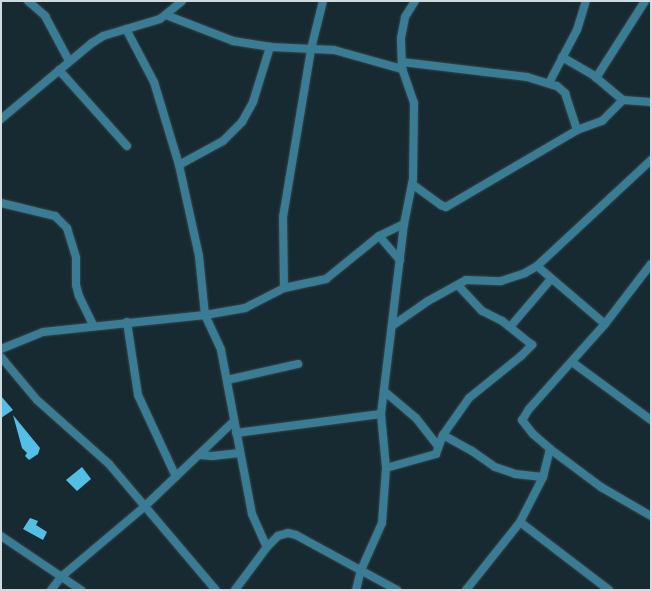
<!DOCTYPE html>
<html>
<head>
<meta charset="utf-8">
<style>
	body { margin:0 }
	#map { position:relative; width:652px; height:591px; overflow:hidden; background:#182a31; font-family:Helvetica,sans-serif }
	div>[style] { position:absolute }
	.building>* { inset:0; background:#54bfe4 }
	.roads { filter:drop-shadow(0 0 1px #35464d) drop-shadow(0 0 1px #35464d) }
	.street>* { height:8px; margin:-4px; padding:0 4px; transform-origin:4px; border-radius:4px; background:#397c94 }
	span { translate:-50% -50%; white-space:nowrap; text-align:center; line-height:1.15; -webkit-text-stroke:5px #0f2027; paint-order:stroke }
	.frame { position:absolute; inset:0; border:2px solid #d0dbe0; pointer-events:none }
</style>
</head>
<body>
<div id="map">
	<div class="building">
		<i style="clip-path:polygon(1px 396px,13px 410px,1px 418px)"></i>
		<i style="clip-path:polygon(13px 415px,40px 448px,38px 454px,29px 460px,25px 456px,27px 453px,22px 448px)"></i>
		<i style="clip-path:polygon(82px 467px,91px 479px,77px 491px,66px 480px)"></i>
		<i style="clip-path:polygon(30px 518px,38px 521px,36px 525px,47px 532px,43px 540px,23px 529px)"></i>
	</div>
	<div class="roads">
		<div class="street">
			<i style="left:28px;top:1px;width:23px;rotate:41deg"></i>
			<i style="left:45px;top:16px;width:51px;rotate:61.9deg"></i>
			<i style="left:166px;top:15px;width:72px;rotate:21.2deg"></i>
			<i style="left:233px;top:41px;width:37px;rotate:9deg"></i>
			<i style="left:270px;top:47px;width:64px;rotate:2.7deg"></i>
			<i style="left:334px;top:50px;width:71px;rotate:15.6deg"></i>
			<i style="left:126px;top:29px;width:60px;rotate:62.2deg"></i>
			<i style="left:154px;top:82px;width:87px;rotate:73.2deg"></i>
			<i style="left:179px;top:165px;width:93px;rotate:77.6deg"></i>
			<i style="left:199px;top:256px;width:59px;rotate:84.2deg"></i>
			<i style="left:205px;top:315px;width:38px;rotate:65deg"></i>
			<i style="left:221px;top:350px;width:167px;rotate:79.3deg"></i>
			<i style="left:252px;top:514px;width:36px;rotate:66deg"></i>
			<i style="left:562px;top:57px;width:36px;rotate:30deg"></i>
			<i style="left:593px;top:75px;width:39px;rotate:40deg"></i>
			<i style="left:623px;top:100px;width:28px;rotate:4deg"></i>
			<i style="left:402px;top:62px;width:126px;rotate:6.8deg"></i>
			<i style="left:527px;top:77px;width:31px;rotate:17deg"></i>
			<i style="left:557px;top:86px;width:11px;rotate:41deg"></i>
			<i style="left:565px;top:93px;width:39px;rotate:72deg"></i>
			<i style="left:59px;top:70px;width:102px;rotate:48.2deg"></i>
			<i style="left:596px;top:78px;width:91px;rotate:-57.5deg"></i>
			<i style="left:549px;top:83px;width:60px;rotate:-62.2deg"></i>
			<i style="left:577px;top:30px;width:30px;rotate:-73deg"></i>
			<i style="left:1px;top:119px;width:119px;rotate:-39.9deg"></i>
			<i style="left:92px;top:43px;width:13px;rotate:-32deg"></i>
			<i style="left:103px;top:36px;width:59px;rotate:-16.6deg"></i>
			<i style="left:160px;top:19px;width:28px;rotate:-39deg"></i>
			<i style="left:179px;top:165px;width:50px;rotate:-28.6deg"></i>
			<i style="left:223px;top:141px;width:27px;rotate:-45deg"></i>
			<i style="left:242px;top:122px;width:23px;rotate:-61deg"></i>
			<i style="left:253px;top:102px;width:58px;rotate:-72.8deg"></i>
			<i style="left:412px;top:184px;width:36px;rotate:36deg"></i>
			<i style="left:441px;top:205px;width:5px;rotate:22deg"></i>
			<i style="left:446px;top:207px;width:152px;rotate:-30.4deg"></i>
			<i style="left:577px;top:130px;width:27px;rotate:-20deg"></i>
			<i style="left:602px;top:121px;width:30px;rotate:-45deg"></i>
			<i style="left:1px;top:203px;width:56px;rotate:13.5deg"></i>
			<i style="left:55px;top:216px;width:17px;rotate:45deg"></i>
			<i style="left:67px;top:228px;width:31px;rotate:73deg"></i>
			<i style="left:76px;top:258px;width:27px;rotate:90deg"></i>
			<i style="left:76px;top:285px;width:11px;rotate:75deg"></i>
			<i style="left:79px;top:296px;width:32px;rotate:64deg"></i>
			<i style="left:379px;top:236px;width:32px;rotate:49deg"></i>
			<i style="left:651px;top:264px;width:76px;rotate:127.5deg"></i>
			<i style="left:605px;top:324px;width:114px;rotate:131.8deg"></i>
			<i style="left:529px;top:409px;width:13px;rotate:122deg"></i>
			<i style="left:522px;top:420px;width:18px;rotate:52deg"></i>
			<i style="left:533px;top:434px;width:23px;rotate:41deg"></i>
			<i style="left:550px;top:449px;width:64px;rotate:36.7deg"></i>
			<i style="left:601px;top:487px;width:58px;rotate:30.1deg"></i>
			<i style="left:537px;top:266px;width:89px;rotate:40.5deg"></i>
			<i style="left:284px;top:288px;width:71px;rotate:-90.8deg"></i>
			<i style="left:283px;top:217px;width:170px;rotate:-80.5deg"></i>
			<i style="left:311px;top:49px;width:49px;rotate:-76deg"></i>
			<i style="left:127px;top:322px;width:74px;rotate:81.4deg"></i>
			<i style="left:138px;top:395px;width:90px;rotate:65.1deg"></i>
			<i style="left:392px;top:326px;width:44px;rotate:-34.8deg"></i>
			<i style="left:428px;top:301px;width:43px;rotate:-28.9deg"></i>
			<i style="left:466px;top:280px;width:35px;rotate:2deg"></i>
			<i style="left:501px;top:281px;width:25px;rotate:-18deg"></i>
			<i style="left:525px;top:273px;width:14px;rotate:-30deg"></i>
			<i style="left:537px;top:266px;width:156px;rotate:-42.9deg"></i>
			<i style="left:510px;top:327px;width:63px;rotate:-49.5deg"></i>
			<i style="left:1px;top:349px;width:45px;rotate:-22deg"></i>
			<i style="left:43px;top:332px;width:163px;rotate:-6deg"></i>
			<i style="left:205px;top:315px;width:41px;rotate:-9.9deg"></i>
			<i style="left:245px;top:308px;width:44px;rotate:-27.1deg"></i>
			<i style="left:284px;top:288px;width:43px;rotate:-12.1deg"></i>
			<i style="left:326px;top:279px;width:68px;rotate:-39.1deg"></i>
			<i style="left:379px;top:236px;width:28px;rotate:-26deg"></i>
			<i style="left:1px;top:357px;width:56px;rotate:50.1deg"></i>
			<i style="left:37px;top:400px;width:96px;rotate:41.6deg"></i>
			<i style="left:109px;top:464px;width:165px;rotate:49.7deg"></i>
			<i style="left:572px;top:362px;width:98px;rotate:36.3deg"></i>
			<i style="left:227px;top:380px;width:73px;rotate:-12.7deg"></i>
			<i style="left:384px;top:391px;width:42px;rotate:40.2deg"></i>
			<i style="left:416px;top:418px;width:34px;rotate:52deg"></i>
			<i style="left:236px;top:433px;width:146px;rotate:-7.5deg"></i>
			<i style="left:443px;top:435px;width:33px;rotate:29deg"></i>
			<i style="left:472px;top:451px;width:28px;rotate:35deg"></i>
			<i style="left:495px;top:467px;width:21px;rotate:19deg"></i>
			<i style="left:515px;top:474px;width:28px;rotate:6deg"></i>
			<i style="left:200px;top:455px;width:12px;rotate:5deg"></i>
			<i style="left:212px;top:456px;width:28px;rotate:-6deg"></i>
			<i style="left:386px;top:468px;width:52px;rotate:-15.6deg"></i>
			<i style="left:436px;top:454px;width:20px;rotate:-70deg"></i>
			<i style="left:443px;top:435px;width:45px;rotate:-54.9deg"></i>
			<i style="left:469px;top:398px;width:67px;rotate:-38.9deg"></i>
			<i style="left:521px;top:356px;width:16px;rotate:-45deg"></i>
			<i style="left:532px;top:345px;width:38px;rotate:-141deg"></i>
			<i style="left:502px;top:321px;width:22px;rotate:-153deg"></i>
			<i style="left:482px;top:311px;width:35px;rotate:-133deg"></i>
			<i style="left:520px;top:522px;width:112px;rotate:37.4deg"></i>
			<i style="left:1px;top:536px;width:97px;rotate:34deg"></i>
			<i style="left:51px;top:590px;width:16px;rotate:-52deg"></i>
			<i style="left:61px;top:577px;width:109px;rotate:-40.1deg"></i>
			<i style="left:144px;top:507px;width:124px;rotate:-43.7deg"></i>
			<i style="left:235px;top:590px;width:54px;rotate:-53.3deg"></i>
			<i style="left:267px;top:547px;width:16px;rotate:-45deg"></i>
			<i style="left:278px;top:536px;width:10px;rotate:-17deg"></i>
			<i style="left:288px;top:533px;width:8px;rotate:14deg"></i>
			<i style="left:296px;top:535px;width:115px;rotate:28.6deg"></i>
			<i style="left:356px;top:590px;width:21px;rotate:-76deg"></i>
			<i style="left:361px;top:570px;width:51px;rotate:-65.9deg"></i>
			<i style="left:382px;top:523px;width:55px;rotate:-85.8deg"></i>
			<i style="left:386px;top:468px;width:54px;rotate:-95.3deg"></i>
			<i style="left:381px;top:414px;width:191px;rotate:-83.1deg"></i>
			<i style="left:404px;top:224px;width:46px;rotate:-78.7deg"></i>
			<i style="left:413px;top:179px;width:76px;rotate:-89.2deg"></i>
			<i style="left:414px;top:103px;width:36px;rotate:-109deg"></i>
			<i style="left:402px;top:69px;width:31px;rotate:-92deg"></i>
			<i style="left:401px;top:38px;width:21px;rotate:-79deg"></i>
			<i style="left:405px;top:17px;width:19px;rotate:-58deg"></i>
			<i style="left:466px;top:590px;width:87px;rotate:-51.5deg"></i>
			<i style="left:520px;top:522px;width:51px;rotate:-62.9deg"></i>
			<i style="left:543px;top:477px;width:29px;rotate:-76deg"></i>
		</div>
	</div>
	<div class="frame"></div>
</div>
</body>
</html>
